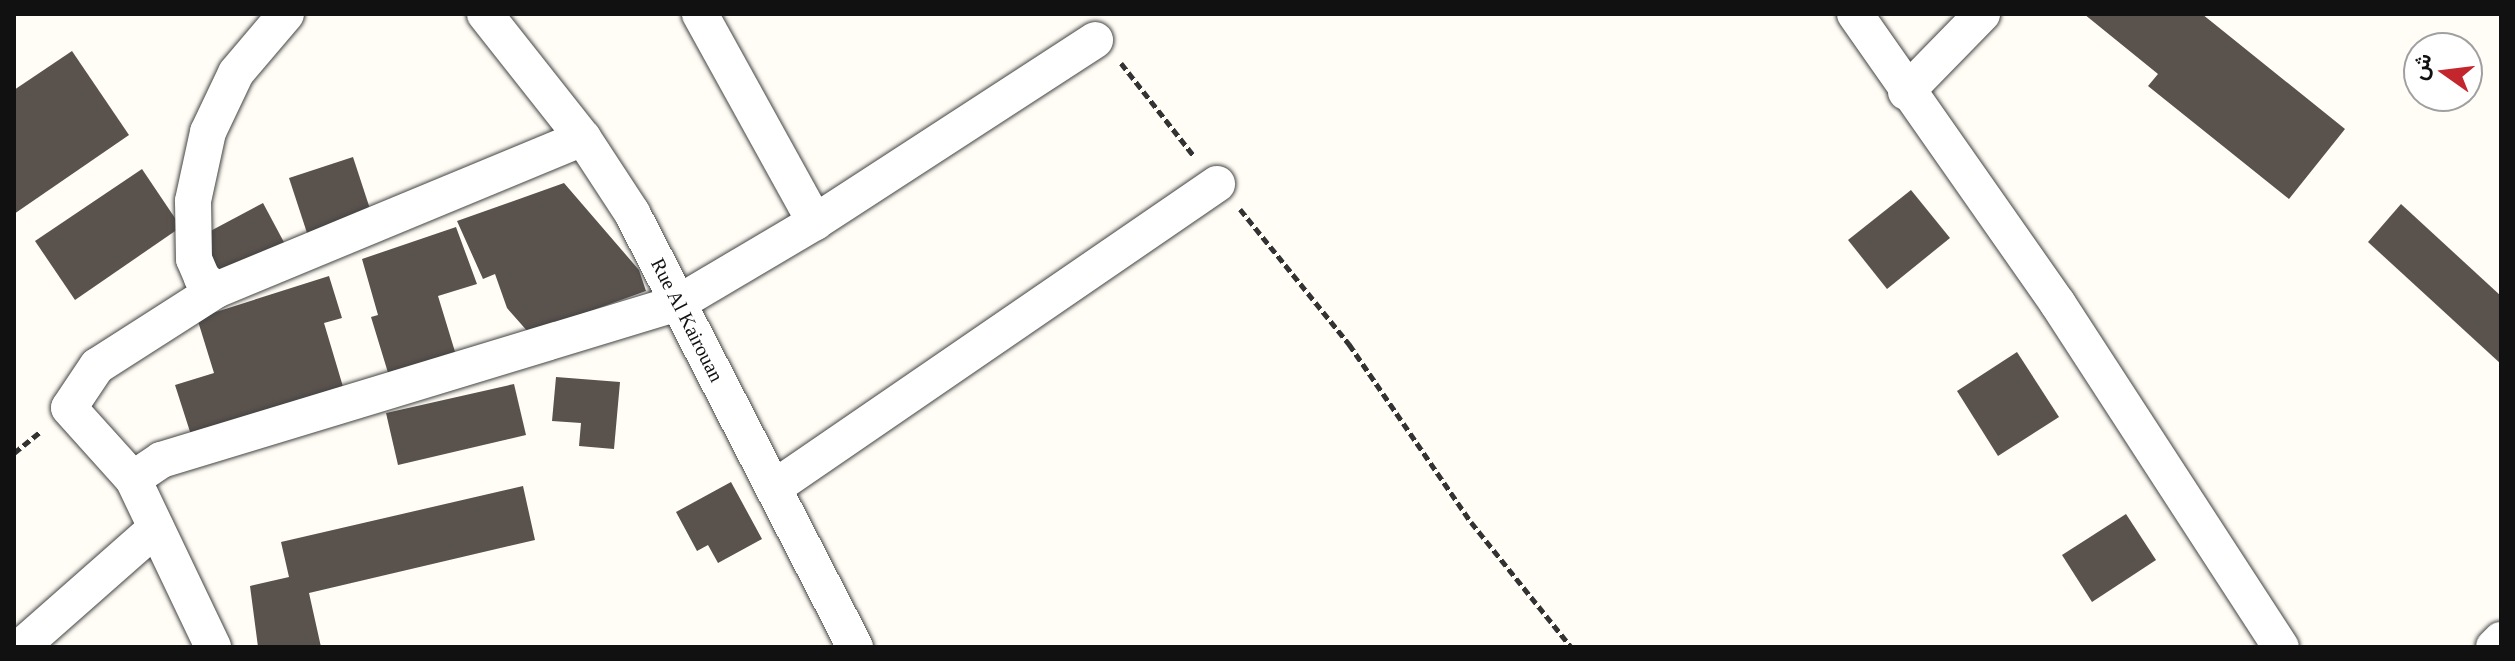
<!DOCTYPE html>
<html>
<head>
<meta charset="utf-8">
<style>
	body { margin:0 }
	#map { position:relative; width:2515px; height:661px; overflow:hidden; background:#fffdf5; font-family:"Times New Roman",Vazirmatn,serif }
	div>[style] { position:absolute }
	.building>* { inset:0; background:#5a524d }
	.path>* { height:5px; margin-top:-2.5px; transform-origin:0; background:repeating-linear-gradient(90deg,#333 0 8px,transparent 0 12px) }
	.roads { filter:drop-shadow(0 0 2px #444) drop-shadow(0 0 2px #444) }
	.minor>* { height:36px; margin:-18px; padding:0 18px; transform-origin:18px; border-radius:18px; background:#fff }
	span { translate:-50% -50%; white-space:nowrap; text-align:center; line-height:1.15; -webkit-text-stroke:8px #fff; paint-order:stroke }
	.street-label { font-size:20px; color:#111 }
	.frame { position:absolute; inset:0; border:16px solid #111; pointer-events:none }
	.north { position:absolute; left:2403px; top:32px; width:80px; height:80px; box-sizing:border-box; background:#fff; border:2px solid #a0a0a0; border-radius:50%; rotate:284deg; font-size:22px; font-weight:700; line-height:32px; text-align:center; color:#111 }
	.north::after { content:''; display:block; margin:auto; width:28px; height:36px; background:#c4262e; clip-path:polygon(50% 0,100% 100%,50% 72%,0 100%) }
</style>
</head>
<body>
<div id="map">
	<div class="building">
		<i style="clip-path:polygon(2084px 14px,2202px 14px,2345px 129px,2289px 199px,2148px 86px,2158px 74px)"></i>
		<i style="clip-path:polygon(72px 51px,129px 135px,14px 214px,14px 90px)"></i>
		<i style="clip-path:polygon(353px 157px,372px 215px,308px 236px,289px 178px)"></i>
		<i style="clip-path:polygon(142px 169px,181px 227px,75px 300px,35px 241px)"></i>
		<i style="clip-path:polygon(564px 183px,639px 270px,646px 291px,529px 333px,507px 308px,495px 274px,483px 279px,457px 221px)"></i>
		<i style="clip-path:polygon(1911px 190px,1950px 238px,1887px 289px,1848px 240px)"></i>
		<i style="clip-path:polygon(263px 203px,286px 246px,223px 279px,201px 236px)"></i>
		<i style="clip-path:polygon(2401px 204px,2501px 296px,2501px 364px,2368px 242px)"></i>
		<i style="clip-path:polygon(456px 227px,477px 284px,438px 296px,456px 355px,389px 376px,371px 317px,378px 315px,362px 259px)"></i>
		<i style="clip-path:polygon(329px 276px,342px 318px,324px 323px,344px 390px,192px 438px,175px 385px,214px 373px,197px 318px)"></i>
		<i style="clip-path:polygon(2017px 352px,2059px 417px,1998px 456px,1957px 391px)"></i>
		<i style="clip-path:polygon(556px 377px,620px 382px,614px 449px,579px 446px,581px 423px,552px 421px)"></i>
		<i style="clip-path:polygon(514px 384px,526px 435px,398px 465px,386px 413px)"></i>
		<i style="clip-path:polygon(731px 482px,762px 539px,718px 563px,708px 545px,697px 551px,676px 512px)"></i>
		<i style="clip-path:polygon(523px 486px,535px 540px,309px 593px,321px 647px,258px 647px,250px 586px,289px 577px,281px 542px)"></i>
		<i style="clip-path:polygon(2126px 514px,2156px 560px,2092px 602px,2062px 555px)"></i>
	</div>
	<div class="path">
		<i style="left:1121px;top:63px;width:118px;rotate:51.9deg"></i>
		<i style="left:1240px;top:209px;width:174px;rotate:51.1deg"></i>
		<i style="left:1349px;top:344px;width:216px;rotate:55.6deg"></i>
		<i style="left:1471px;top:522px;width:160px;rotate:51.3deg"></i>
		<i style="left:14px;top:453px;width:35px;rotate:-39deg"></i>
	</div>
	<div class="roads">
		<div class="minor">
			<i style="left:286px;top:14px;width:77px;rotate:130.3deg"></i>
			<i style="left:236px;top:73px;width:65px;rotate:115.4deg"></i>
			<i style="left:208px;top:132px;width:71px;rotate:102.3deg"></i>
			<i style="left:193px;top:201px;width:58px;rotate:89deg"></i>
			<i style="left:194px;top:259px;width:21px;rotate:67deg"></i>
			<i style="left:202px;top:278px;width:18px;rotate:41deg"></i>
			<i style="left:216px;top:290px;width:397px;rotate:-22.5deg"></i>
			<i style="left:485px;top:14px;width:158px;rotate:51.7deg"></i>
			<i style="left:583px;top:138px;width:90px;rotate:56.8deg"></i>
			<i style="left:632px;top:213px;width:488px;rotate:62.8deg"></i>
			<i style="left:700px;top:14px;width:238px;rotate:61.1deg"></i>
			<i style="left:1855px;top:14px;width:354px;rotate:55deg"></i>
			<i style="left:2058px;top:304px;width:409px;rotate:57deg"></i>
			<i style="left:1906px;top:92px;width:109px;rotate:-45.7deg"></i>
			<i style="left:216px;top:290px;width:141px;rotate:147.4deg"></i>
			<i style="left:97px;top:366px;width:50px;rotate:123.7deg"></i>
			<i style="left:69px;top:408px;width:96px;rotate:48deg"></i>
			<i style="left:133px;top:479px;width:34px;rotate:-34deg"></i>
			<i style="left:161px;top:460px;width:540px;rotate:-16.89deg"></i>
			<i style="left:678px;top:303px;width:159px;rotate:-30.6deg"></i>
			<i style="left:815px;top:222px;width:334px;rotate:-33deg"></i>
			<i style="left:133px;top:479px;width:186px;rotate:64.5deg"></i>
			<i style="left:775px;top:487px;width:536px;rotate:-34.43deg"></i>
			<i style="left:21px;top:647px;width:180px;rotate:-41.4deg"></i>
			<i style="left:2494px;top:647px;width:10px;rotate:-45deg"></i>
		</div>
	</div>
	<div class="street-label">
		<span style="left:687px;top:320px;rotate:63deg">Rue Al Kairouan</span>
	</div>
	<div class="frame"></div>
	<div class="north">ش</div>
</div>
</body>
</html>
